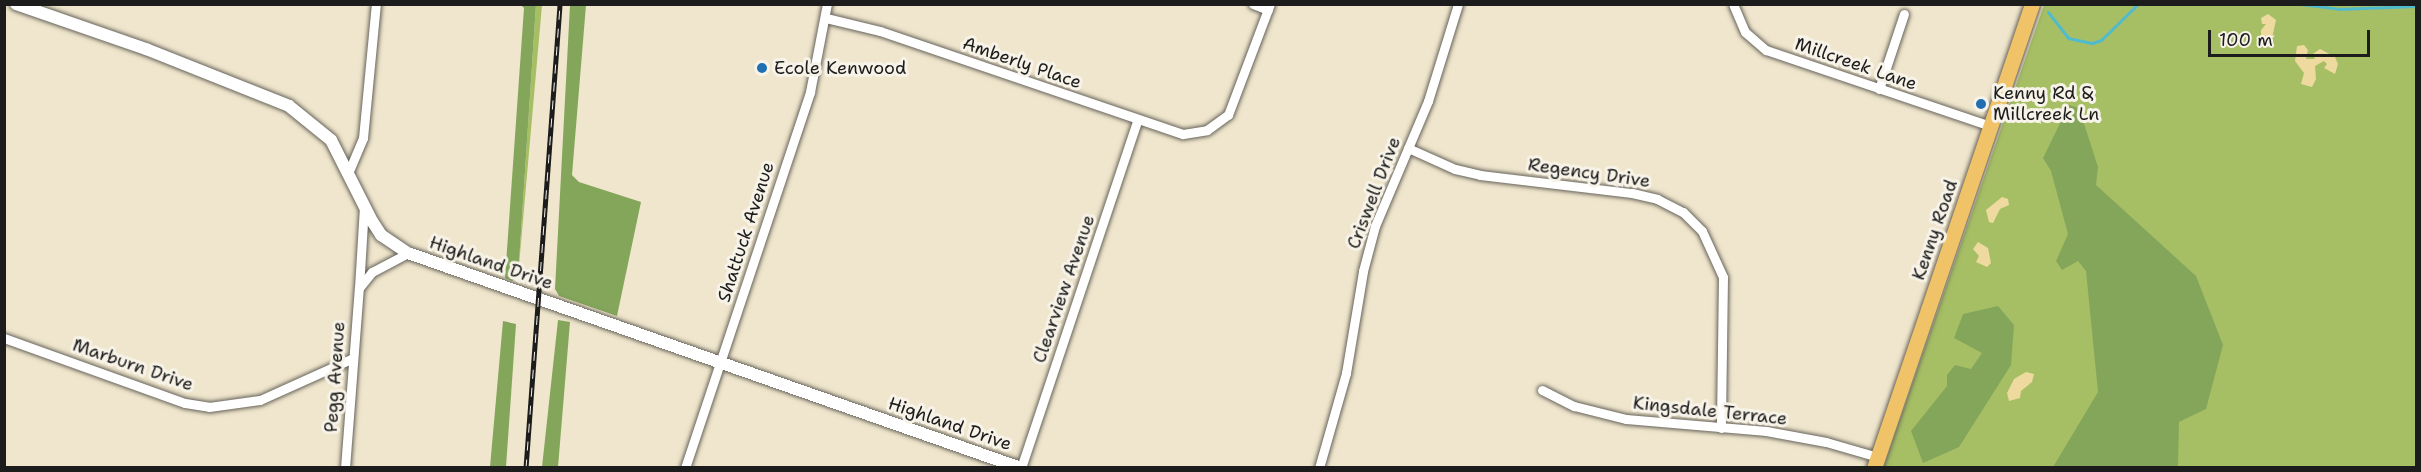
<!DOCTYPE html>
<html>
<head>
<meta charset="utf-8">
<style>
	body { margin:0 }
	#map { position:relative; width:2421px; height:472px; overflow:hidden; background:#f0e6cd; font-family:"Shantell Sans",sans-serif }
	div>[style] { position:absolute }
	.green>* { inset:0; background:#a6bf65 }
	.forest>* { inset:0; background:#84a65a }
	.sand>* { inset:0; background:#eeda9e }
	.stream>* { height:3px; margin:-1.5px; padding:0 1.5px; transform-origin:1.5px; border-radius:1.5px; background:#51bbce }
	.roads { filter:drop-shadow(0 0 2px #66635a) drop-shadow(0 0 2px #66635a) }
	.minor>* { height:9px; margin:-4.5px; padding:0 4.5px; transform-origin:4.5px; border-radius:4.5px; background:#fff }
	.tertiary>* { height:12px; margin:-6px; padding:0 6px; transform-origin:6px; border-radius:6px; background:#fff }
	.primary>* { height:15px; margin:-7.5px; padding:0 7.5px; transform-origin:7.5px; border-radius:7.5px; background:#f1c369 }
	.rail>* { height:5px; margin-top:-2.5px; transform-origin:0; background:repeating-linear-gradient(90deg,#f7f3e8 0 9px,#1c1c1c 0 18px); box-sizing:border-box; border-block:2px solid #1c1c1c }
	.dots>* { width:16px; height:16px; translate:-50% -50%; box-sizing:border-box; border:3px solid #f7f3e8; border-radius:50% }
	span { translate:-50% -50%; white-space:nowrap; text-align:center; line-height:1.15; -webkit-text-stroke:6px #f7f3e8; paint-order:stroke }
	.street-label { font-size:18px; color:#1c1c1c }
	.poi-label { font-size:18px; color:#1c1c1c }
	.left { translate:0 -50%; text-align:left }
	.frame { position:absolute; inset:0; border:6px solid #1c1c1c; pointer-events:none }
	.scale { position:absolute; left:2208px; top:30px; width:162px; height:27px; box-sizing:border-box; border:3px solid #1c1c1c; border-top:0; padding-left:8px; font-size:18px; line-height:21px; white-space:nowrap; color:#1c1c1c; -webkit-text-stroke:4px #f7f3e8; paint-order:stroke }
</style>
</head>
<body>
<div id="map">
	<div class="green">
		<i style="clip-path:polygon(536px 5px,542px 5px,518px 277px)"></i>
		<i style="clip-path:polygon(2044px 5px,2416px 5px,2416px 467px,1883px 468px)"></i>
	</div>
	<div class="forest">
		<i style="clip-path:polygon(521px 5px,536px 5px,518px 277px,512px 281px,505px 278px,524px 8px)"></i>
		<i style="clip-path:polygon(570px 5px,586px 5px,572px 175px,579px 182px,641px 202px,617px 316px,559px 296px,555px 289px)"></i>
		<i style="clip-path:polygon(2069px 105px,2079px 108px,2098px 167px,2096px 185px,2196px 276px,2223px 345px,2206px 409px,2179px 422px,2178px 467px,2053px 467px,2098px 392px,2086px 271px,2078px 261px,2062px 270px,2056px 261px,2068px 234px,2051px 171px,2043px 158px)"></i>
		<i style="clip-path:polygon(1998px 306px,2014px 325px,2011px 365px,1959px 447px,1923px 463px,1911px 431px,1947px 386px,1947px 375px,1955px 365px,1971px 369px,1982px 353px,1954px 338px,1963px 314px)"></i>
		<i style="clip-path:polygon(558px 320px,570px 322px,558px 467px,542px 467px)"></i>
		<i style="clip-path:polygon(503px 321px,516px 324px,506px 467px,490px 467px)"></i>
	</div>
	<div class="sand">
		<i style="clip-path:polygon(2268px 14px,2276px 20px,2272px 38px,2267px 39px,2261px 37px,2261px 30px,2266px 24px,2262px 24px,2261px 18px)"></i>
		<i style="clip-path:polygon(2304px 45px,2308px 50px,2306px 59px,2315px 59px,2313px 54px,2320px 49px,2335px 57px,2338px 64px,2335px 74px,2324px 68px,2327px 64px,2324px 61px,2315px 66px,2316px 79px,2312px 87px,2301px 84px,2304px 73px,2295px 61px,2297px 46px)"></i>
		<i style="clip-path:polygon(2002px 197px,2008px 199px,2009px 205px,2000px 209px,1993px 223px,1989px 222px,1986px 210px)"></i>
		<i style="clip-path:polygon(1978px 242px,1988px 248px,1991px 263px,1987px 267px,1976px 262px,1979px 256px,1973px 249px)"></i>
		<i style="clip-path:polygon(2026px 372px,2034px 374px,2032px 382px,2021px 391px,2020px 398px,2009px 401px,2007px 393px,2014px 379px)"></i>
	</div>
	<div class="stream">
		<i style="left:2300px;top:4px;width:38px;rotate:7deg"></i>
		<i style="left:2338px;top:9px;width:78px;rotate:-2.2deg"></i>
		<i style="left:2048px;top:12px;width:33px;rotate:52deg"></i>
		<i style="left:2068px;top:38px;width:25px;rotate:12deg"></i>
		<i style="left:2092px;top:43px;width:9px;rotate:-18deg"></i>
		<i style="left:2101px;top:40px;width:52px;rotate:-44.2deg"></i>
	</div>
	<div class="roads">
		<div class="minor">
			<i style="left:1253px;top:4px;width:16px;rotate:22deg"></i>
			<i style="left:1733px;top:4px;width:30px;rotate:67deg"></i>
			<i style="left:1745px;top:32px;width:28px;rotate:41deg"></i>
			<i style="left:1766px;top:50px;width:237px;rotate:18.7deg"></i>
			<i style="left:826px;top:18px;width:56px;rotate:13.5deg"></i>
			<i style="left:880px;top:31px;width:320px;rotate:18.8deg"></i>
			<i style="left:1183px;top:134px;width:24px;rotate:-9deg"></i>
			<i style="left:1207px;top:130px;width:26px;rotate:-36deg"></i>
			<i style="left:1228px;top:115px;width:119px;rotate:-69.3deg"></i>
			<i style="left:1879px;top:89px;width:79px;rotate:-71.6deg"></i>
			<i style="left:1408px;top:148px;width:51px;rotate:24.1deg"></i>
			<i style="left:1455px;top:169px;width:26px;rotate:13deg"></i>
			<i style="left:1480px;top:175px;width:153px;rotate:6.8deg"></i>
			<i style="left:1632px;top:193px;width:26px;rotate:13deg"></i>
			<i style="left:1657px;top:199px;width:29px;rotate:27deg"></i>
			<i style="left:1683px;top:212px;width:27px;rotate:45deg"></i>
			<i style="left:1702px;top:231px;width:51px;rotate:65.5deg"></i>
			<i style="left:1723px;top:277px;width:151px;rotate:90.8deg"></i>
			<i style="left:349px;top:171px;width:36px;rotate:-67deg"></i>
			<i style="left:363px;top:138px;width:135px;rotate:-84.5deg"></i>
			<i style="left:359px;top:288px;width:81px;rotate:-86.5deg"></i>
			<i style="left:4px;top:338px;width:192px;rotate:19.8deg"></i>
			<i style="left:185px;top:403px;width:24px;rotate:9deg"></i>
			<i style="left:209px;top:407px;width:51px;rotate:-7.8deg"></i>
			<i style="left:260px;top:400px;width:102px;rotate:-24.3deg"></i>
			<i style="left:1542px;top:390px;width:36px;rotate:27deg"></i>
			<i style="left:1574px;top:406px;width:54px;rotate:14deg"></i>
			<i style="left:1626px;top:419px;width:141px;rotate:4.9deg"></i>
			<i style="left:1766px;top:431px;width:61px;rotate:10.4deg"></i>
			<i style="left:1826px;top:442px;width:54px;rotate:16.1deg"></i>
			<i style="left:345px;top:468px;width:181px;rotate:-85.6deg"></i>
			<i style="left:359px;top:288px;width:21px;rotate:-51deg"></i>
			<i style="left:372px;top:272px;width:41px;rotate:-27.8deg"></i>
			<i style="left:685px;top:468px;width:396px;rotate:-71.6deg"></i>
			<i style="left:810px;top:92px;width:90px;rotate:-79.1deg"></i>
			<i style="left:1021px;top:468px;width:366px;rotate:-71.5deg"></i>
			<i style="left:1319px;top:468px;width:99px;rotate:-74.1deg"></i>
			<i style="left:1346px;top:373px;width:103px;rotate:-80.5deg"></i>
			<i style="left:1363px;top:271px;width:47px;rotate:-75.1deg"></i>
			<i style="left:1375px;top:226px;width:136px;rotate:-67deg"></i>
			<i style="left:1428px;top:101px;width:102px;rotate:-72.8deg"></i>
		</div>
		<div class="tertiary">
			<i style="left:16px;top:4px;width:138px;rotate:19.1deg"></i>
			<i style="left:146px;top:49px;width:154px;rotate:21.7deg"></i>
			<i style="left:289px;top:106px;width:54px;rotate:39deg"></i>
			<i style="left:331px;top:140px;width:91px;rotate:63.2deg"></i>
			<i style="left:372px;top:221px;width:17px;rotate:57deg"></i>
			<i style="left:381px;top:235px;width:32px;rotate:34deg"></i>
			<i style="left:408px;top:253px;width:650px;rotate:19.33deg"></i>
		</div>
		<div class="primary">
			<i style="left:1874px;top:468px;width:490px;rotate:-71.2deg"></i>
		</div>
	</div>
	<div class="rail">
		<i style="left:526px;top:468px;width:465px;rotate:-85.8deg"></i>
	</div>
	<div class="dots">
		<i style="left:762px;top:68px;background:#1f6fb2"></i>
		<i style="left:1981px;top:104px;background:#1f6fb2"></i>
	</div>
	<div class="street-label">
		<span style="left:1022px;top:63px;rotate:19deg">Amberly Place</span>
		<span style="left:1856px;top:64px;rotate:19deg">Millcreek Lane</span>
		<span style="left:1589px;top:173px;rotate:8deg">Regency Drive</span>
		<span style="left:1374px;top:193px;rotate:-69deg">Criswell Drive</span>
		<span style="left:1935px;top:230px;rotate:-71deg">Kenny Road</span>
		<span style="left:746px;top:232px;rotate:-72deg">Shattuck Avenue</span>
		<span style="left:491px;top:263px;rotate:19deg">Highland Drive</span>
		<span style="left:1064px;top:289px;rotate:-71deg">Clearview Avenue</span>
		<span style="left:133px;top:365px;rotate:19deg">Marburn Drive</span>
		<span style="left:335px;top:377px;rotate:-86deg">Pegg Avenue</span>
		<span style="left:1710px;top:411px;rotate:6deg">Kingsdale Terrace</span>
		<span style="left:950px;top:424px;rotate:19deg">Highland Drive</span>
	</div>
	<div class="poi-label">
		<span class="left" style="left:774px;top:68px">Ecole Kenwood</span>
		<span class="left" style="left:1993px;top:104px">Kenny Rd &amp;<br>Millcreek Ln</span>
	</div>
	<div class="frame"></div>
	<div class="scale">100 m</div>
</div>
</body>
</html>
